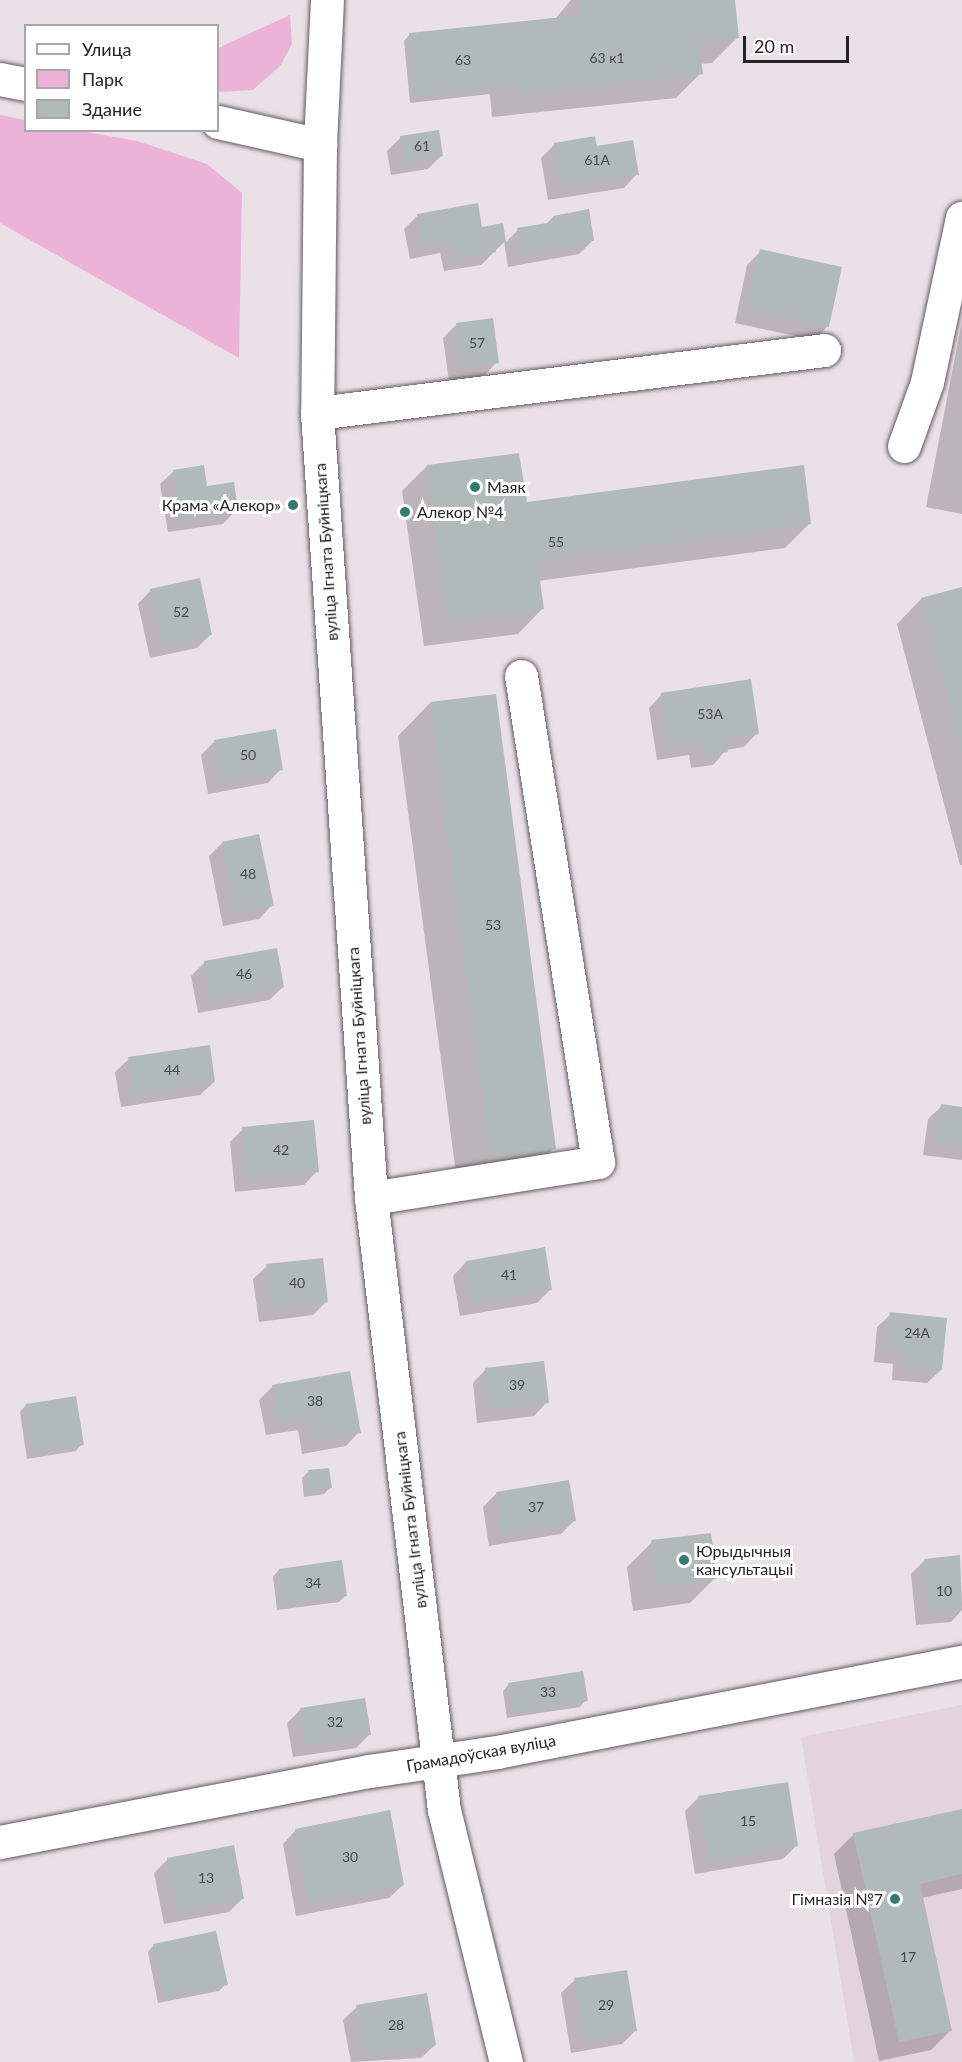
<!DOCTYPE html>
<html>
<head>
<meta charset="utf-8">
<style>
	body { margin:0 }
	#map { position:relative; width:962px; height:2062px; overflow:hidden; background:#eae1e7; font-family:Lato,sans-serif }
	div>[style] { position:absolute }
	.built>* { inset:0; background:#e3d3dd }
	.green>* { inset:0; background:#ecb2d8 }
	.shadow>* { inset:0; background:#0003 }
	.building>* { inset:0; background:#b0bab9 }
	.roads { filter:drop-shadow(0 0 2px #625b5f) drop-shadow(0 0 2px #625b5f) }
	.minor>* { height:33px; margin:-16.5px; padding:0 16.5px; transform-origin:16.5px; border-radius:16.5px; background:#fff }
	.dots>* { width:16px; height:16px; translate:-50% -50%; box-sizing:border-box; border:3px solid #fff; border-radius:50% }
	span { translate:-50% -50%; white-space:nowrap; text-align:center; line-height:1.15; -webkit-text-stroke:6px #fff; paint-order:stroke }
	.number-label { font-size:14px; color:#48494a }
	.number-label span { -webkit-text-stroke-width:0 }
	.poi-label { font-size:16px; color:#262325 }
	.left { translate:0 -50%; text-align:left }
	.right { translate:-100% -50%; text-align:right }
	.street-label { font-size:16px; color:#262325 }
	.legend { position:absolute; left:24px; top:24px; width:195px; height:108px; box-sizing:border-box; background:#fff; border:2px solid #a8a7a8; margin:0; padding:8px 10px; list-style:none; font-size:18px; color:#262325 }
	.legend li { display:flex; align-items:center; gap:12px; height:30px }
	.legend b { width:30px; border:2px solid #a8a7a8 }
	.scale { position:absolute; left:743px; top:36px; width:106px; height:27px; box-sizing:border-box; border:3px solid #262325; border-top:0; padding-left:8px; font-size:18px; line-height:21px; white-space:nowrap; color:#262325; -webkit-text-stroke:4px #fff; paint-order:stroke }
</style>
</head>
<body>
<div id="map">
	<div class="built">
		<i style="clip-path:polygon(962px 1705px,962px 2062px,854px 2062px,801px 1737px)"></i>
	</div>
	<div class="green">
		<i style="clip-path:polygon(290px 15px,292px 44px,281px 65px,253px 90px,218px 92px,218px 48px)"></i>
		<i style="clip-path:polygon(0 115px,25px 120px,26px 130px,81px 131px,137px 141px,207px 164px,242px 193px,239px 358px,0 223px)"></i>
	</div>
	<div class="shadow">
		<i style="clip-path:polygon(571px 0,733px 0,737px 38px,712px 63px,700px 64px,701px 73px,676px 98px,492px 117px,490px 94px,410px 103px,404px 41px,410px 34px,555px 19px)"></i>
		<i style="clip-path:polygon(401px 137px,442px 155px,428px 169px,391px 175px,387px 151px)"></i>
		<i style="clip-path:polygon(555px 144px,595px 148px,637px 174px,624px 188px,548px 200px,541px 158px)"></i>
		<i style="clip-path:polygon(418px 215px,481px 228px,501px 225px,505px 243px,518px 230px,545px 225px,553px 217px,592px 241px,579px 254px,508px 267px,504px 242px,481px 265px,444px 271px,440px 253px,410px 259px,404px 229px)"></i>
		<i style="clip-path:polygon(761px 251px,828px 326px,814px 340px,735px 323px,747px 265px)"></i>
		<i style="clip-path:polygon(962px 321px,962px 514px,926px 507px)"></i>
		<i style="clip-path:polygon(456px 325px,497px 362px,484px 376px,449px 381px,443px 338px)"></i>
		<i style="clip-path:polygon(427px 466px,525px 503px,810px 523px,785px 548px,538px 581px,542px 609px,518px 634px,424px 646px,402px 491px)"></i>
		<i style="clip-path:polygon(174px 471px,206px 488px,236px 510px,223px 524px,168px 532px,160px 484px)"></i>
		<i style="clip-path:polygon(962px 588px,962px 865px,960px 865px,897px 624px,921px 599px)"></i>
		<i style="clip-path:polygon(151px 590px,211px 634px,197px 648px,150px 658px,138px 604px)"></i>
		<i style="clip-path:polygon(662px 694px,757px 733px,744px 747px,726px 750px,713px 765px,691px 768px,689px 755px,657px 760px,649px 708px)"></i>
		<i style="clip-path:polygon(430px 703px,554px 1148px,522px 1181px,458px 1188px,398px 736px)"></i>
		<i style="clip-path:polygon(215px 741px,281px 769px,268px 783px,208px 794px,201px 755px)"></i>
		<i style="clip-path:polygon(222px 843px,272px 905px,259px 919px,223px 926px,209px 856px)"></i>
		<i style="clip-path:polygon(205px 962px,283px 987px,269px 1000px,198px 1013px,191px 976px)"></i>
		<i style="clip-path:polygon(129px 1059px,214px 1082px,200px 1095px,121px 1107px,115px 1072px)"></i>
		<i style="clip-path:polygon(942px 1106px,962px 1109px,962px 1160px,923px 1155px,928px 1119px)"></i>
		<i style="clip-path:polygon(243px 1129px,317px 1171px,304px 1185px,235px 1192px,230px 1142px)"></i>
		<i style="clip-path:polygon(466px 1262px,551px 1289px,537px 1303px,460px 1316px,453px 1276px)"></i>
		<i style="clip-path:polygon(267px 1266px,327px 1301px,313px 1315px,259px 1322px,253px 1279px)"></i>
		<i style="clip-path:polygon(891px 1314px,941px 1370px,927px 1383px,892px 1380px,893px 1364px,874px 1362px,877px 1327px)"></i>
		<i style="clip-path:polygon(486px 1369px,547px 1402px,534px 1416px,477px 1423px,473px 1383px)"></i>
		<i style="clip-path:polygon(273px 1386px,359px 1432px,346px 1446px,302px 1454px,298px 1430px,266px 1435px,259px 1400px)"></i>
		<i style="clip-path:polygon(26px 1405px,82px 1444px,76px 1451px,27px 1459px,20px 1412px)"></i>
		<i style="clip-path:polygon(308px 1472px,330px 1488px,324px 1494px,304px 1497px,302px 1478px)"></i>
		<i style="clip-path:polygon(496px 1494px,574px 1521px,561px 1534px,489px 1546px,483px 1507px)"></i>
		<i style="clip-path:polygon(652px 1542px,715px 1578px,690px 1603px,633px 1611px,627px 1567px)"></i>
		<i style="clip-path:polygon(959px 1557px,962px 1610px,951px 1622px,916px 1625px,911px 1574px,924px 1561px)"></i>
		<i style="clip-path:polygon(279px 1570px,345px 1596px,339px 1602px,277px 1610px,273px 1577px)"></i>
		<i style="clip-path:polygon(509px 1684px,586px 1700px,580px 1707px,507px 1718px,503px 1691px)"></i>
		<i style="clip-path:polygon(301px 1709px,369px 1735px,356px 1748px,293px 1757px,287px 1723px)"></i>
		<i style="clip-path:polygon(698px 1798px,796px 1846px,783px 1859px,695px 1874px,685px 1811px)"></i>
		<i style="clip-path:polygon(962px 1811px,962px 1889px,921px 1898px,951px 2030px,931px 2050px,879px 2061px,834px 1854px,854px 1834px)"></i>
		<i style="clip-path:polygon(296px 1830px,403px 1885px,389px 1898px,296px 1916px,283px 1844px)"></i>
		<i style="clip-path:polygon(168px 1859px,243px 1898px,229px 1912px,164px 1924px,154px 1873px)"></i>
		<i style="clip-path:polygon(154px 1945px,226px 1984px,219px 1991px,158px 2003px,148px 1952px)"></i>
		<i style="clip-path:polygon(575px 1980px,636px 2030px,622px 2044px,571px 2053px,561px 1993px)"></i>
		<i style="clip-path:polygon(357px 2007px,435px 2045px,421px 2058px,351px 2062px,343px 2020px)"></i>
	</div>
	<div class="building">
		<i style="clip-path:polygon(580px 0,735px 0,739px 38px,699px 42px,703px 74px,517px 93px,516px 86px,416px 97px,409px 33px,582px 15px)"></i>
		<i style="clip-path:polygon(439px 130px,443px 156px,404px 162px,400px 136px)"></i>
		<i style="clip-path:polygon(595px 136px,597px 146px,633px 140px,639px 175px,561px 187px,554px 143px)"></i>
		<i style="clip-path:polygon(478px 203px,482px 227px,503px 223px,506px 242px,495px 245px,496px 252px,457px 259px,454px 241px,423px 246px,417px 214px)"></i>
		<i style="clip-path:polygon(589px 209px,594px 241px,521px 254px,517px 228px,554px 222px,553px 216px)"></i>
		<i style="clip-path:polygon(760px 249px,842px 267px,829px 327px,747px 309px)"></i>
		<i style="clip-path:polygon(493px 318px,499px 363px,462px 368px,456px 323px)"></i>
		<i style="clip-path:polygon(519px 453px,527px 502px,804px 465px,811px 524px,537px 560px,544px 609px,448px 622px,427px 465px)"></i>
		<i style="clip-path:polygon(204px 465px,207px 486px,234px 482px,238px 511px,181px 520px,173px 470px)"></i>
		<i style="clip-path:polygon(200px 578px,212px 635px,163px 646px,150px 589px)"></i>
		<i style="clip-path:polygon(962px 587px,962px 751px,961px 751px,921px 598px)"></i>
		<i style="clip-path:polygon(751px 679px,759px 734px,726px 739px,728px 752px,704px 756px,702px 742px,670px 747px,661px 693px)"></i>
		<i style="clip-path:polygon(496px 694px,556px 1149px,490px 1157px,430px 702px)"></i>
		<i style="clip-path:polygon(276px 729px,283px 770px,221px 781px,214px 740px)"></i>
		<i style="clip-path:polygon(259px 834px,274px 906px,236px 913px,222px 842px)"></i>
		<i style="clip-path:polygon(277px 948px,284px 987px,211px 1000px,204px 961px)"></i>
		<i style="clip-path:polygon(210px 1045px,215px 1082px,134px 1094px,128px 1057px)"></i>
		<i style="clip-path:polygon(941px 1104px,962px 1107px,962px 1146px,936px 1142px)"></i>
		<i style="clip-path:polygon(314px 1120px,319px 1172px,248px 1179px,242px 1127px)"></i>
		<i style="clip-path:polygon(545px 1247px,552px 1290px,473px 1303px,466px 1261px)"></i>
		<i style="clip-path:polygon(323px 1258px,328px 1302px,272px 1309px,266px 1264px)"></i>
		<i style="clip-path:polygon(890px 1312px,947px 1318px,942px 1370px,905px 1367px,906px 1351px,886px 1349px)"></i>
		<i style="clip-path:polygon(544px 1361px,549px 1403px,490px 1410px,485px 1368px)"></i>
		<i style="clip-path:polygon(350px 1371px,361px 1433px,315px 1441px,311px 1418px,279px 1423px,272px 1385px)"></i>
		<i style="clip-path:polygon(76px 1396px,84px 1445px,34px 1453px,26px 1404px)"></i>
		<i style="clip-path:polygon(329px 1468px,332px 1488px,310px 1491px,308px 1470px)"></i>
		<i style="clip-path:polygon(569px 1480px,576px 1521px,503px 1534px,496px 1492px)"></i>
		<i style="clip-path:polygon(711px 1533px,717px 1579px,657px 1587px,651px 1540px)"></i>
		<i style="clip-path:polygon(960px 1555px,962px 1609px,929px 1613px,924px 1559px)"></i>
		<i style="clip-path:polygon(342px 1560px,347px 1596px,283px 1605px,279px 1569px)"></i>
		<i style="clip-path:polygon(583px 1671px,588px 1701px,513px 1713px,508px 1683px)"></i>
		<i style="clip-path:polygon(365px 1698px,371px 1735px,306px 1745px,300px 1708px)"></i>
		<i style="clip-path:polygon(788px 1782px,798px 1846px,708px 1861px,698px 1796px)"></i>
		<i style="clip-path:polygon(962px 1809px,962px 1874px,920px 1884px,952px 2031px,899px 2042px,853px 1833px)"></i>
		<i style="clip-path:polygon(390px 1810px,404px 1885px,310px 1903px,295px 1829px)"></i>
		<i style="clip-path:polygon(234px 1845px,244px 1899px,178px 1912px,167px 1858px)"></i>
		<i style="clip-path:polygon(216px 1931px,228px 1985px,164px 1997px,153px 1944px)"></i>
		<i style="clip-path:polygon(627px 1970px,637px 2031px,585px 2040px,574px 1978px)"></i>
		<i style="clip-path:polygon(427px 1993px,436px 2045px,365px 2057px,356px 2005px)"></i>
	</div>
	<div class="roads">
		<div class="minor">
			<i style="left:327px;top:0;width:145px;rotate:92.8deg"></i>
			<i style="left:320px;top:145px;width:268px;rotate:90.6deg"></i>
			<i style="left:317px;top:413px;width:787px;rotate:86.06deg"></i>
			<i style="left:371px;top:1198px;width:616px;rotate:83.2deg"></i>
			<i style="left:444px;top:1810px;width:260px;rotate:76.2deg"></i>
			<i style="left:0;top:79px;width:26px;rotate:11deg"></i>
			<i style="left:218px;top:122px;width:105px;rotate:12.7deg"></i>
			<i style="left:317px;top:413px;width:511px;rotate:-7.08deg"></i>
			<i style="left:904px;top:446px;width:68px;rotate:-70.2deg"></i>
			<i style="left:927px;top:382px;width:168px;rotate:-78deg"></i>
			<i style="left:371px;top:1198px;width:230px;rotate:-9deg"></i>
			<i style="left:598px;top:1162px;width:492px;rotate:-99deg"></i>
			<i style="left:0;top:1842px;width:377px;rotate:-10.9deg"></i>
			<i style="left:370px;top:1771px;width:128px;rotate:-8.5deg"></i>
			<i style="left:497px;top:1752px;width:474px;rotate:-11deg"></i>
		</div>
	</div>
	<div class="dots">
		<i style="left:475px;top:487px;background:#337a73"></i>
		<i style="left:293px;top:505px;background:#337a73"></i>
		<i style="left:405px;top:512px;background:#337a73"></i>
		<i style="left:684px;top:1560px;background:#337a73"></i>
		<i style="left:895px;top:1899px;background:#337a73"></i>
	</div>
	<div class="number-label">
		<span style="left:607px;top:58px">63 к1</span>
		<span style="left:463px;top:60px">63</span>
		<span style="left:422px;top:146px">61</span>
		<span style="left:597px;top:160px">61А</span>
		<span style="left:477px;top:343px">57</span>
		<span style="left:556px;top:542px">55</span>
		<span style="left:181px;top:612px">52</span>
		<span style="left:710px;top:714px">53А</span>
		<span style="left:248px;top:755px">50</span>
		<span style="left:248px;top:874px">48</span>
		<span style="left:493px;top:925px">53</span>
		<span style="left:244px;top:974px">46</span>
		<span style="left:172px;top:1070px">44</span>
		<span style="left:281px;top:1150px">42</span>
		<span style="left:509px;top:1275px">41</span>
		<span style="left:297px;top:1283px">40</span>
		<span style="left:917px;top:1333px">24А</span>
		<span style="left:517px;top:1385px">39</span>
		<span style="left:315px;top:1401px">38</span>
		<span style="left:536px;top:1507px">37</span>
		<span style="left:313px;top:1583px">34</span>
		<span style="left:944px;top:1591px">10</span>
		<span style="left:548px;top:1692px">33</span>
		<span style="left:335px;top:1722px">32</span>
		<span style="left:748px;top:1821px">15</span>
		<span style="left:350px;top:1857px">30</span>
		<span style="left:206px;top:1878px">13</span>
		<span style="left:908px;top:1957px">17</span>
		<span style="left:606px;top:2005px">29</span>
		<span style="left:396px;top:2025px">28</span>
	</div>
	<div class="poi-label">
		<span class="left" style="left:487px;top:487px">Маяк</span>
		<span class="right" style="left:281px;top:505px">Крама «Алекор»</span>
		<span class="left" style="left:417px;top:512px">Алекор №4</span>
		<span class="left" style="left:696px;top:1560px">Юрыдычныя<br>кансультацыі</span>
		<span class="right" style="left:883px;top:1899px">Гімназія №7</span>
	</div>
	<div class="street-label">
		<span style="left:326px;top:552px;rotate:-94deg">вуліца Ігната Буйніцкага</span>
		<span style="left:359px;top:1036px;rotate:-94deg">вуліца Ігната Буйніцкага</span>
		<span style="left:410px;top:1520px;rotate:-97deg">вуліца Ігната Буйніцкага</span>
		<span style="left:481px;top:1753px;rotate:-10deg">Грамадоўская вуліца</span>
	</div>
	<ul class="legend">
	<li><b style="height:8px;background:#fff"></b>Улица</li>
	<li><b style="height:16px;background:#ecb2d8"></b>Парк</li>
	<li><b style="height:16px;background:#b0bab9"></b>Здание</li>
	</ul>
	<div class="scale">20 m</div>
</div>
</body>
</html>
